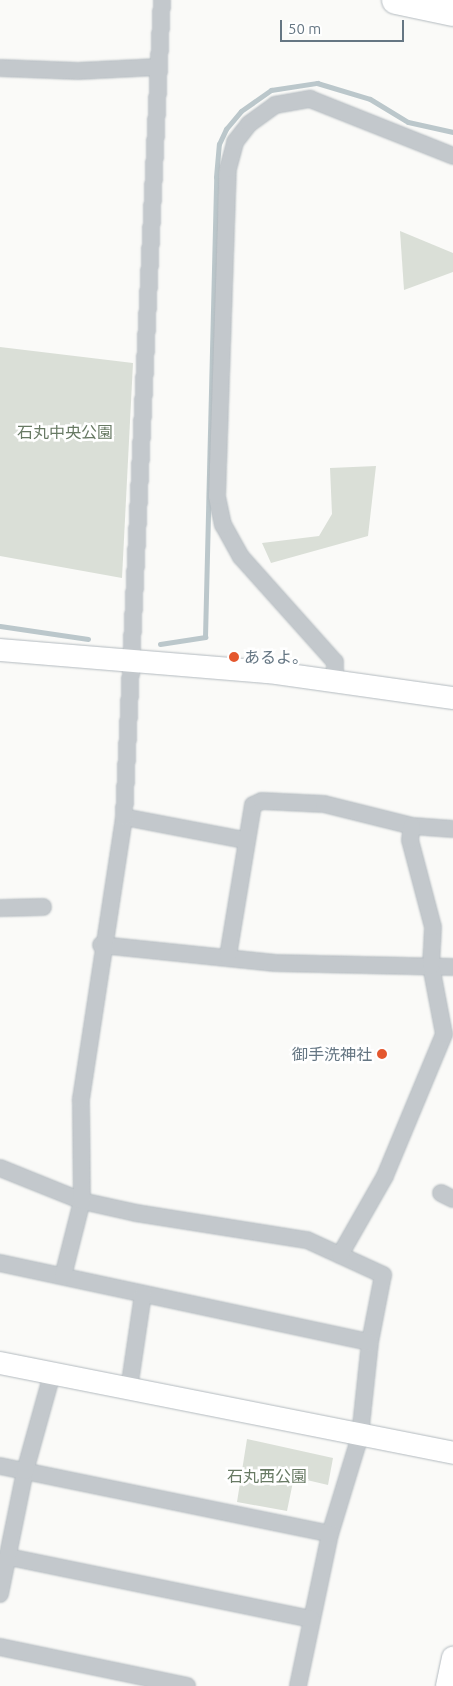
<!DOCTYPE html>
<html>
<head>
<meta charset="utf-8">
<style>
	body { margin:0 }
	#map { position:relative; width:453px; height:1686px; overflow:hidden; background:#fafaf8; font-family:Ubuntu,"Noto Sans JP",sans-serif }
	div>[style] { position:absolute }
	.green>* { inset:0; background:#dadfd7 }
	.stream>* { height:5px; margin:-2.5px; padding:0 2.5px; transform-origin:2.5px; border-radius:2.5px; background:#bbc7cb }
	.roads { filter:drop-shadow(0 0 1px #b3babf) drop-shadow(0 0 1px #b3babf) }
	.street>* { height:16px; margin:-8px; padding:0 8px; transform-origin:8px; border-radius:8px; background:#c3c8cc }
	.secondary>* { height:22px; margin:-11px; padding:0 11px; transform-origin:11px; border-radius:11px; background:#fff }
	.highway>* { height:28px; margin:-14px; padding:0 14px; transform-origin:14px; border-radius:14px; background:#fff }
	.dots>* { width:14px; height:14px; translate:-50% -50%; box-sizing:border-box; border:2px solid #fff; border-radius:50% }
	span { translate:-50% -50%; white-space:nowrap; text-align:center; line-height:1.15; -webkit-text-stroke:5px #fff; paint-order:stroke }
	.park-label { font-size:16px; color:#687a64 }
	.poi-label { font-size:16px; color:#657683 }
	.left { translate:0 -50%; text-align:left }
	.right { translate:-100% -50%; text-align:right }
	.scale { position:absolute; left:280px; top:20px; width:124px; height:22px; box-sizing:border-box; border:2px solid #657683; border-top:0; padding-left:6px; font-size:15px; line-height:18px; white-space:nowrap; color:#657683; -webkit-text-stroke:4px #fff; paint-order:stroke }
</style>
</head>
<body>
<div id="map">
	<div class="green">
		<i style="clip-path:polygon(400px 231px,453px 253px,453px 272px,404px 290px)"></i>
		<i style="clip-path:polygon(0 347px,133px 363px,122px 578px,0 556px)"></i>
		<i style="clip-path:polygon(376px 466px,368px 536px,271px 563px,262px 543px,319px 536px,332px 514px,330px 468px)"></i>
		<i style="clip-path:polygon(247px 1439px,333px 1458px,328px 1485px,294px 1477px,287px 1511px,237px 1502px)"></i>
	</div>
	<div class="stream">
		<i style="left:0;top:626px;width:89px;rotate:8.4deg"></i>
		<i style="left:160px;top:644px;width:46px;rotate:-8.8deg"></i>
		<i style="left:205px;top:637px;width:460px;rotate:-88.6deg"></i>
		<i style="left:216px;top:177px;width:33px;rotate:-85deg"></i>
		<i style="left:219px;top:144px;width:17px;rotate:-65deg"></i>
		<i style="left:226px;top:129px;width:23px;rotate:-50deg"></i>
		<i style="left:241px;top:111px;width:37px;rotate:-35deg"></i>
		<i style="left:271px;top:90px;width:47px;rotate:-8.7deg"></i>
		<i style="left:317px;top:83px;width:55px;rotate:16.8deg"></i>
		<i style="left:370px;top:99px;width:44px;rotate:31.2deg"></i>
		<i style="left:408px;top:122px;width:46px;rotate:12.5deg"></i>
	</div>
	<div class="roads">
		<div class="street">
			<i style="left:0;top:68px;width:78px;rotate:2.2deg"></i>
			<i style="left:78px;top:71px;width:80px;rotate:-2.9deg"></i>
			<i style="left:335px;top:680px;width:18px;rotate:-90deg"></i>
			<i style="left:335px;top:662px;width:141px;rotate:-131.8deg"></i>
			<i style="left:241px;top:557px;width:37px;rotate:-119deg"></i>
			<i style="left:223px;top:525px;width:30px;rotate:-102deg"></i>
			<i style="left:217px;top:496px;width:327px;rotate:-88.1deg"></i>
			<i style="left:228px;top:169px;width:28px;rotate:-75deg"></i>
			<i style="left:235px;top:142px;width:23px;rotate:-52deg"></i>
			<i style="left:249px;top:124px;width:32px;rotate:-36deg"></i>
			<i style="left:275px;top:105px;width:36px;rotate:-10deg"></i>
			<i style="left:310px;top:99px;width:154px;rotate:21.7deg"></i>
			<i style="left:124px;top:817px;width:123px;rotate:10.8deg"></i>
			<i style="left:0;top:908px;width:43px;rotate:-1.3deg"></i>
			<i style="left:101px;top:945px;width:175px;rotate:5.9deg"></i>
			<i style="left:275px;top:963px;width:178px;rotate:1.3deg"></i>
			<i style="left:228px;top:956px;width:153px;rotate:-80.6deg"></i>
			<i style="left:253px;top:805px;width:10px;rotate:-24deg"></i>
			<i style="left:262px;top:801px;width:62px;rotate:2.8deg"></i>
			<i style="left:324px;top:804px;width:91px;rotate:14deg"></i>
			<i style="left:412px;top:826px;width:41px;rotate:4.2deg"></i>
			<i style="left:0;top:1168px;width:88px;rotate:21.9deg"></i>
			<i style="left:82px;top:1201px;width:55px;rotate:12.5deg"></i>
			<i style="left:136px;top:1213px;width:173px;rotate:9deg"></i>
			<i style="left:307px;top:1240px;width:84px;rotate:24.7deg"></i>
			<i style="left:383px;top:1275px;width:68px;rotate:101deg"></i>
			<i style="left:370px;top:1342px;width:95px;rotate:96.1deg"></i>
			<i style="left:360px;top:1436px;width:102px;rotate:107deg"></i>
			<i style="left:330px;top:1534px;width:155px;rotate:101.9deg"></i>
			<i style="left:441px;top:1193px;width:13px;rotate:27deg"></i>
			<i style="left:340px;top:1255px;width:91px;rotate:-60.3deg"></i>
			<i style="left:385px;top:1176px;width:154px;rotate:-67.4deg"></i>
			<i style="left:444px;top:1034px;width:69px;rotate:-100.8deg"></i>
			<i style="left:431px;top:966px;width:39px;rotate:-87deg"></i>
			<i style="left:433px;top:927px;width:90px;rotate:-104.8deg"></i>
			<i style="left:410px;top:840px;width:14px;rotate:-82deg"></i>
			<i style="left:0;top:1263px;width:378px;rotate:12.1deg"></i>
			<i style="left:63px;top:1276px;width:77px;rotate:-75.8deg"></i>
			<i style="left:82px;top:1201px;width:102px;rotate:-90.6deg"></i>
			<i style="left:81px;top:1099px;width:285px;rotate:-81.3deg"></i>
			<i style="left:124px;top:817px;width:818px;rotate:-87.34deg"></i>
			<i style="left:129px;top:1389px;width:96px;rotate:-81.6deg"></i>
			<i style="left:0;top:1466px;width:337px;rotate:11.6deg"></i>
			<i style="left:9px;top:1557px;width:309px;rotate:11.6deg"></i>
			<i style="left:0;top:1594px;width:126px;rotate:-78.5deg"></i>
			<i style="left:25px;top:1471px;width:101px;rotate:-74.4deg"></i>
			<i style="left:0;top:1647px;width:191px;rotate:11.8deg"></i>
		</div>
		<div class="secondary">
			<i style="left:0;top:650px;width:269px;rotate:4.7deg"></i>
			<i style="left:268px;top:672px;width:187px;rotate:8deg"></i>
			<i style="left:0;top:1363px;width:462px;rotate:11.2deg"></i>
			<i style="left:447px;top:1686px;width:29px;rotate:-78deg"></i>
		</div>
		<div class="highway">
			<i style="left:396px;top:0;width:58px;rotate:11.9deg"></i>
		</div>
	</div>
	<div class="dots">
		<i style="left:234px;top:657px;background:#e4572e"></i>
		<i style="left:382px;top:1054px;background:#e4572e"></i>
	</div>
	<div class="park-label">
		<span style="left:65px;top:432px">石丸中央公園</span>
		<span style="left:267px;top:1476px">石丸西公園</span>
	</div>
	<div class="poi-label">
		<span class="left" style="left:244px;top:657px">あるよ。</span>
		<span class="right" style="left:372px;top:1054px">御手洗神社</span>
	</div>
	<div class="scale">50 m</div>
</div>
</body>
</html>
